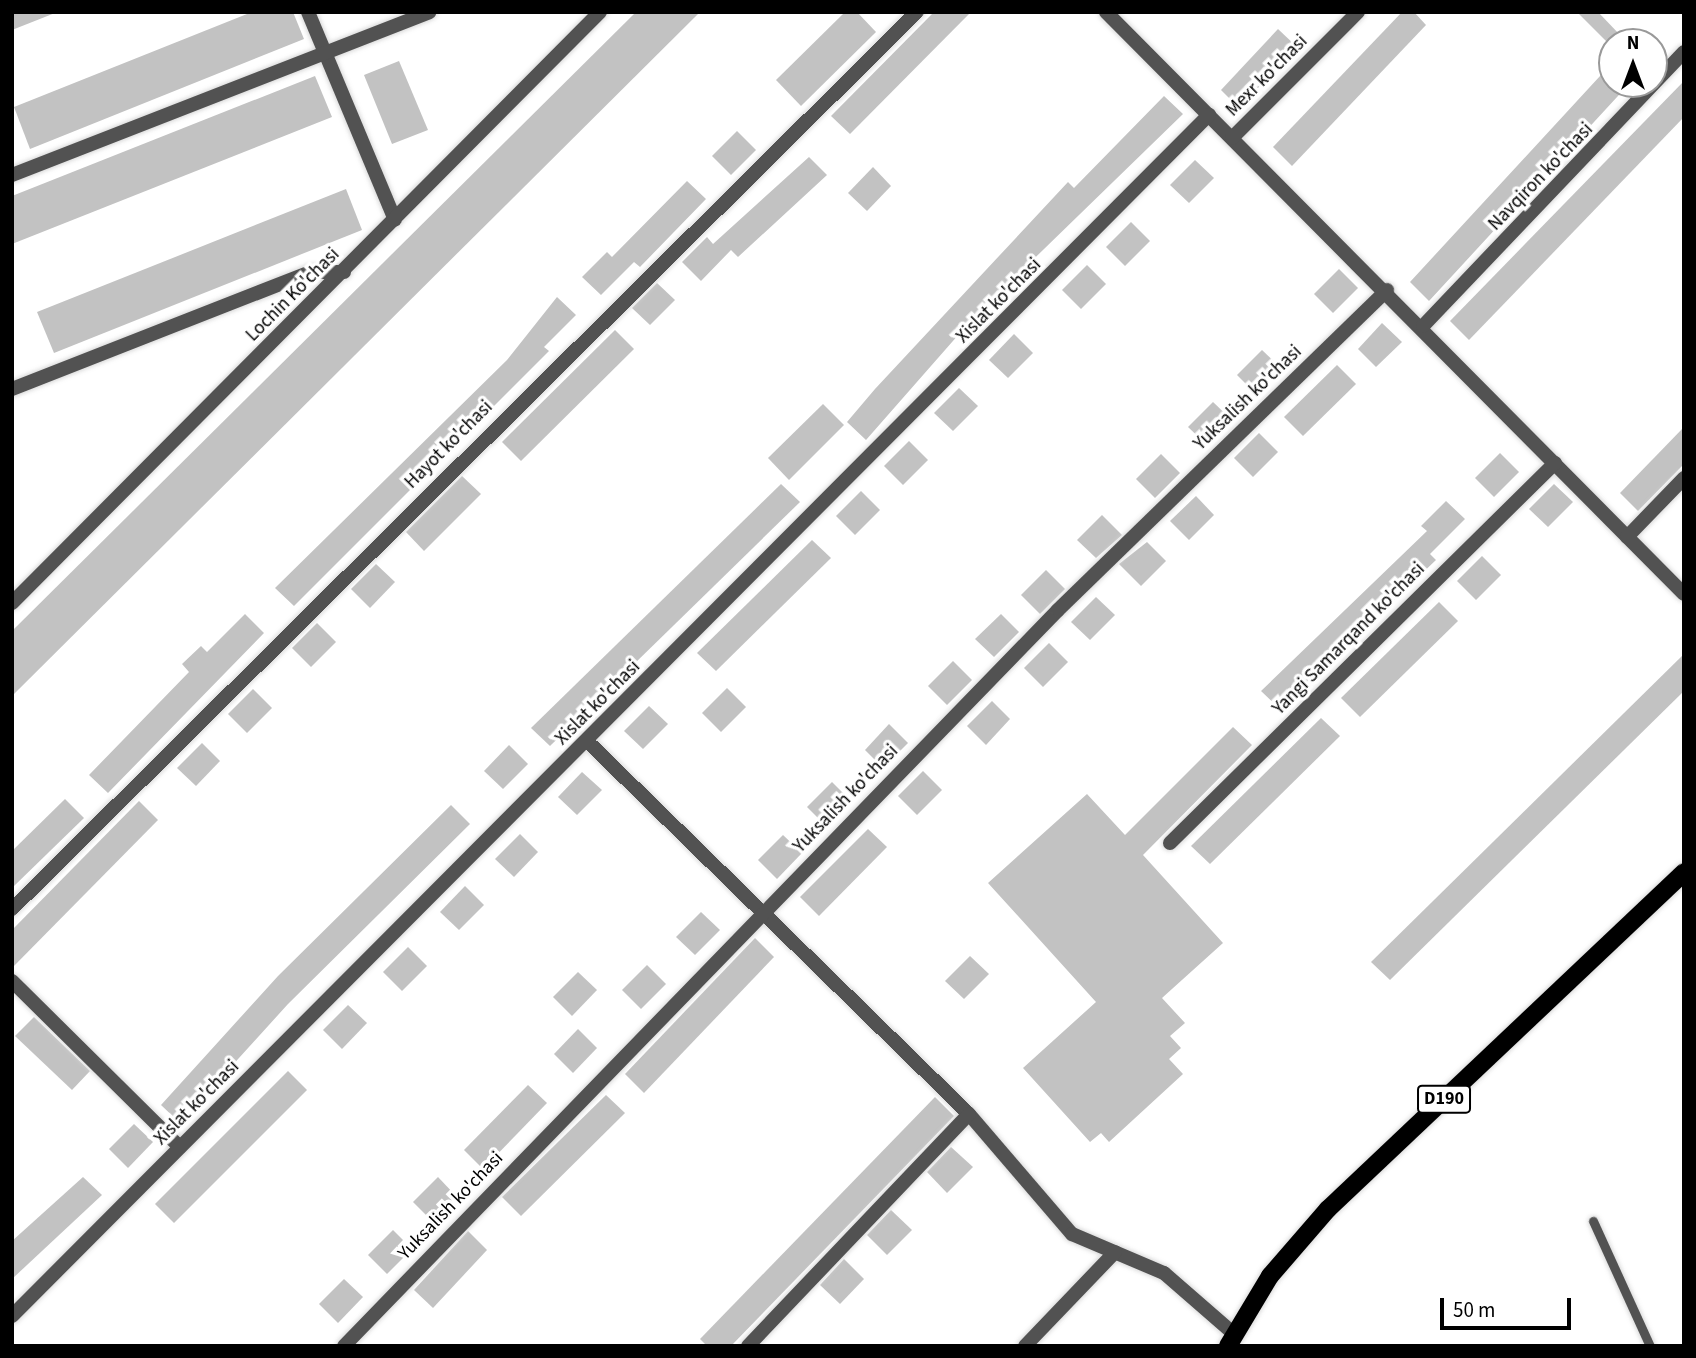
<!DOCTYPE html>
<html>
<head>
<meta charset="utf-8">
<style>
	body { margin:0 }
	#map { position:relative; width:1696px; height:1358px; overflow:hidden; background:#fff; font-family:"Source Sans 3",sans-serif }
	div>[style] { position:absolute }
	.building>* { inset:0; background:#c2c2c2 }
	.roads { filter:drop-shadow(0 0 2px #dbdbdb) drop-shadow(0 0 2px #dbdbdb) }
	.service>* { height:9px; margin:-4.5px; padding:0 4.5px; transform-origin:4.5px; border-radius:4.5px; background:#525252 }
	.minor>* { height:14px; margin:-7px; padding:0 7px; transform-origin:7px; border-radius:7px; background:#525252 }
	.primary>* { height:18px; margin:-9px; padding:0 9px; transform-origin:9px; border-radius:9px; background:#000 }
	span { translate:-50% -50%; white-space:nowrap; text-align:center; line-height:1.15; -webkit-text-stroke:7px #fff; paint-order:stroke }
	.shield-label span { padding:2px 5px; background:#fff; border:2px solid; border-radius:5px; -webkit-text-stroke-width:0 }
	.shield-label { font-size:18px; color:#000; font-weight:700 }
	.street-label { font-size:19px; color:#000 }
	.frame { position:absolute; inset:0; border:14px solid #000; pointer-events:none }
	.north { position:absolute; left:1598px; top:28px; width:70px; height:70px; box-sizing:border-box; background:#fff; border:2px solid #999; border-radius:50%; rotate:0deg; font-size:19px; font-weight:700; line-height:28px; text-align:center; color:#000 }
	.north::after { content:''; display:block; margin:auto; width:24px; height:32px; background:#000; clip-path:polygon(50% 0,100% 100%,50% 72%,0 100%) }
	.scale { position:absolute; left:1440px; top:1298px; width:131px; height:32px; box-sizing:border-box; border:4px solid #000; border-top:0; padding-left:9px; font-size:21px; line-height:24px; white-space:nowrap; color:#000; -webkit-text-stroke:5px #fff; paint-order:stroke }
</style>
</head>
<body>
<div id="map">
	<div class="building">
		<i style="clip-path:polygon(12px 12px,55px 12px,55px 13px,12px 30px)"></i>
		<i style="clip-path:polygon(252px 12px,293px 12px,304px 39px,30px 149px,14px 107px)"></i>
		<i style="clip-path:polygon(636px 12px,700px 12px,12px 696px,12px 631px)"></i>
		<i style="clip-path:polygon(845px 12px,857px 12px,876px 32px,801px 106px,776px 80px)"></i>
		<i style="clip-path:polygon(934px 12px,971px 12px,850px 134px,831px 116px)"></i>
		<i style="clip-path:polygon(1402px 12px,1414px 12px,1426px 25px,1292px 166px,1273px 147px)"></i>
		<i style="clip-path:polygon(1577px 12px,1598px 12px,1622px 37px,1612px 47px)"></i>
		<i style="clip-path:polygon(1278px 29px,1297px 47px,1239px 108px,1221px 90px)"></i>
		<i style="clip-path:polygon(399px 61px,428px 130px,392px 144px,364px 75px)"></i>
		<i style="clip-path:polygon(1612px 63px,1612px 84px,1629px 84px,1429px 301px,1410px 282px)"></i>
		<i style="clip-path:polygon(315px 76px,332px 117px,12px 244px,12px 196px)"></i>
		<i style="clip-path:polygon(1684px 81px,1684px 117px,1469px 340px,1450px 321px)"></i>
		<i style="clip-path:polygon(1164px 96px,1183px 114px,974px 317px,866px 440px,847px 422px,875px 389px,1068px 182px,1074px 188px)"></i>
		<i style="clip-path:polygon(737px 131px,756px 150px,731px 175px,712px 156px)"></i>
		<i style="clip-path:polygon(809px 157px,827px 175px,738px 257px,731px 250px,701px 281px,682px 262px,707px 237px,713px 244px)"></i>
		<i style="clip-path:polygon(1195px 160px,1214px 178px,1189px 203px,1170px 185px)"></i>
		<i style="clip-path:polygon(873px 167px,891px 186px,867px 211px,848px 193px)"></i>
		<i style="clip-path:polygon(687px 181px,706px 199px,640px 267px,634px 262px,601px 295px,582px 277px,607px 252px,612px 257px)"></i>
		<i style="clip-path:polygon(346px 189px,362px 230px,54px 353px,37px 312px)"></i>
		<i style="clip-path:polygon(1131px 222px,1150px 241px,1125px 266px,1106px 247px)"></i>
		<i style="clip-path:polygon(1087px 265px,1106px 284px,1081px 309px,1062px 290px)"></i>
		<i style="clip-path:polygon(1339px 269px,1358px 288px,1333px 313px,1314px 294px)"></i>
		<i style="clip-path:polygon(657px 283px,675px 300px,650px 325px,632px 308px)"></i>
		<i style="clip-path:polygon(557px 297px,576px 315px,544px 347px,549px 351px,294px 606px,275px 588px,507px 360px)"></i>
		<i style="clip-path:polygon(1382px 323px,1402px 342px,1376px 367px,1358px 349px)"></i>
		<i style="clip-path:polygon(615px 330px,634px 349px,521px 461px,502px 442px)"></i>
		<i style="clip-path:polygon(1014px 334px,1033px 353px,1008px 378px,989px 360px)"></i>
		<i style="clip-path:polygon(1262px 350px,1281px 368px,1256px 394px,1237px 375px)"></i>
		<i style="clip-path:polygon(1337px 365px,1356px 384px,1303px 436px,1284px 417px)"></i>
		<i style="clip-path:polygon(959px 388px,978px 406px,953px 431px,934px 413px)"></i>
		<i style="clip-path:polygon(1213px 402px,1232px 420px,1207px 445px,1188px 427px)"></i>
		<i style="clip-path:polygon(823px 404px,844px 425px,789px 480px,768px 458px)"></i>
		<i style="clip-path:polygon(1684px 427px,1684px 464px,1638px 511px,1620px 493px)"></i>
		<i style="clip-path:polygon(1259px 433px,1278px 452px,1253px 477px,1234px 458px)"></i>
		<i style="clip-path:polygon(909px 441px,928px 460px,903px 485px,884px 466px)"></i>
		<i style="clip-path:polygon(1500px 453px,1519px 472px,1494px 497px,1475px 478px)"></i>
		<i style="clip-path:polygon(1161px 454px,1180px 473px,1155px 498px,1136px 479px)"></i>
		<i style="clip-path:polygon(462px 476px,481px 494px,424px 551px,406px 532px)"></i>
		<i style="clip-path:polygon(781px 484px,800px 502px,550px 746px,531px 728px)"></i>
		<i style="clip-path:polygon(1554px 484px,1573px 502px,1548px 527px,1529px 509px)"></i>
		<i style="clip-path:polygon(861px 491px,880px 510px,855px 535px,836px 516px)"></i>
		<i style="clip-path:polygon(1196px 496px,1214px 515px,1189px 540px,1170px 521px)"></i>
		<i style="clip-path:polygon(1446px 501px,1465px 519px,1430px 554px,1436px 560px,1280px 709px,1261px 691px,1427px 531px,1421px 526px)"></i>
		<i style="clip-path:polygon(1102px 515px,1122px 535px,1096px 558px,1077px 540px)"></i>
		<i style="clip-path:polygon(812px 540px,831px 558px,716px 671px,697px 653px)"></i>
		<i style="clip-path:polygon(1147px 542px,1166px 561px,1141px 586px,1119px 564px)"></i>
		<i style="clip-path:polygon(1482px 556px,1501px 575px,1476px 600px,1457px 581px)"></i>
		<i style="clip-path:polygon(376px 564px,395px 582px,370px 608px,351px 589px)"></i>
		<i style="clip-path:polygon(1046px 570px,1065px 589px,1040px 614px,1021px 595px)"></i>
		<i style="clip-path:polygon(1096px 597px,1115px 615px,1090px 640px,1071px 622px)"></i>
		<i style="clip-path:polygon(1439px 602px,1458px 621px,1360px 717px,1341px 698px)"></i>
		<i style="clip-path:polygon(245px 614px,264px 633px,108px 793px,89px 775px,189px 672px,182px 664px,201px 646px,207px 652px)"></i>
		<i style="clip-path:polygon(1001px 614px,1019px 632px,994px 657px,975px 639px)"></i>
		<i style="clip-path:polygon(317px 623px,336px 642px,311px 667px,292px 648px)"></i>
		<i style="clip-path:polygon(1049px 643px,1068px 662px,1043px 687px,1024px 668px)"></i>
		<i style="clip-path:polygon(1684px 654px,1684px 691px,1390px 980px,1371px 962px)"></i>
		<i style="clip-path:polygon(953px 661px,972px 680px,947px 705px,928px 686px)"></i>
		<i style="clip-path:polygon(727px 688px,746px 707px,721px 732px,702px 713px)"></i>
		<i style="clip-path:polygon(253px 689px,272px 708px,247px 733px,228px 714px)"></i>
		<i style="clip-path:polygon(992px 701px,1010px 719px,986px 745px,967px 726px)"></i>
		<i style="clip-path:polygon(649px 706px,668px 724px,643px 749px,624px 731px)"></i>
		<i style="clip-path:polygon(1321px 718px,1340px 736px,1210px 864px,1191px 846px)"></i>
		<i style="clip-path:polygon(889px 724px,908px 743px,883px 768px,865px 750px)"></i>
		<i style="clip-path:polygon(1233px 727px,1252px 745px,1143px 855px,1223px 943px,1162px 998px,1185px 1023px,1170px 1036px,1181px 1048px,1169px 1059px,1183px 1074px,1109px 1142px,1101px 1133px,1090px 1142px,1023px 1068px,1096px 1002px,988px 883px,1087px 794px,1125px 835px)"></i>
		<i style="clip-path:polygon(202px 743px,220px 761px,196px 786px,177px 768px)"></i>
		<i style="clip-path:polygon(509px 745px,528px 764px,503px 789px,484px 771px)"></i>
		<i style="clip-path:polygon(923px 771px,942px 790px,917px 815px,898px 796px)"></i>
		<i style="clip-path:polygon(582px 772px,602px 790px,577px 815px,558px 797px)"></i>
		<i style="clip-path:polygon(832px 782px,851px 801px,826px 826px,807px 807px)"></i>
		<i style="clip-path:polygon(65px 799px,84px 818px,12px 888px,12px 851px)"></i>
		<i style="clip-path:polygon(139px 801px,158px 820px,12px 968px,12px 930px)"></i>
		<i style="clip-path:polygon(451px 805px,470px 824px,288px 1004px,180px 1123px,161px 1105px,278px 976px)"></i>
		<i style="clip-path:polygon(868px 829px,887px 847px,819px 916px,800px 897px)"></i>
		<i style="clip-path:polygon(520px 834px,538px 852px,514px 877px,495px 859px)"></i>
		<i style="clip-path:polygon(783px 835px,802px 853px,777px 879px,758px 860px)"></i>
		<i style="clip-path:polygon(465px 886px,484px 905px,459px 930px,440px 912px)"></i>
		<i style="clip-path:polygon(701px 912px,720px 930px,695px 955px,676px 937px)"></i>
		<i style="clip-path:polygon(755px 938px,774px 957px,644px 1093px,625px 1074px)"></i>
		<i style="clip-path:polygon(408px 947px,427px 966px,402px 991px,383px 972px)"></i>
		<i style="clip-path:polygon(970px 956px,989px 974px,964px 999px,945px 981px)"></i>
		<i style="clip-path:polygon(647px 965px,666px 984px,641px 1009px,622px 990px)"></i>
		<i style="clip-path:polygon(578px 972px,597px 990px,572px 1016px,553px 997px)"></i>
		<i style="clip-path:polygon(348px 1005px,367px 1023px,342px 1049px,323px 1030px)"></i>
		<i style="clip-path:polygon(34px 1017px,90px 1071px,72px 1090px,15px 1036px)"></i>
		<i style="clip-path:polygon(578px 1029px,597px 1048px,573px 1073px,554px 1054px)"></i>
		<i style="clip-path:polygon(288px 1071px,307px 1090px,174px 1223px,155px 1204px)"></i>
		<i style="clip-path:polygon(528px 1085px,547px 1103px,483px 1169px,464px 1150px)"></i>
		<i style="clip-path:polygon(606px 1095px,625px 1113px,521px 1216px,502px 1197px)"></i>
		<i style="clip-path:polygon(935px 1097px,954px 1116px,731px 1346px,707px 1346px,700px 1339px)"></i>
		<i style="clip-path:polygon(134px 1124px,153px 1142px,128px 1168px,109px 1149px)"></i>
		<i style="clip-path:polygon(951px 1147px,973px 1167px,947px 1193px,927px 1172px)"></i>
		<i style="clip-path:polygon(83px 1177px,102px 1195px,12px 1279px,12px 1241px)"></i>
		<i style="clip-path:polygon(438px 1177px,456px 1196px,432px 1221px,413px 1202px)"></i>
		<i style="clip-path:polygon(891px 1210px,912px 1230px,887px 1255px,867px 1235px)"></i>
		<i style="clip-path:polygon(393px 1230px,412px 1249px,387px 1274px,368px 1255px)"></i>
		<i style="clip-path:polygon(468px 1231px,487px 1250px,433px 1308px,414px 1290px)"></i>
		<i style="clip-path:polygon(844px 1259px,864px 1279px,840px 1304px,820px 1285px)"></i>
		<i style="clip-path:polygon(344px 1279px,363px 1297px,338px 1323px,319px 1304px)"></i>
	</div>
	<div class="roads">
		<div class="service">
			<i style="left:1593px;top:1221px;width:137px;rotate:65.5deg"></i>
		</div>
		<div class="minor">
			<i style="left:308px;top:12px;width:225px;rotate:67.3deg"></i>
			<i style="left:1106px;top:12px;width:820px;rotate:45.2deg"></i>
			<i style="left:1232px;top:138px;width:178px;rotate:-45deg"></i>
			<i style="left:12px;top:175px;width:448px;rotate:-21.3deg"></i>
			<i style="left:1423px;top:326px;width:378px;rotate:-46.4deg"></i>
			<i style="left:12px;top:389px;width:320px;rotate:-21.4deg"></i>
			<i style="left:310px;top:272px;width:34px"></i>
			<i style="left:1627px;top:537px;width:82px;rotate:-46deg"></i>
			<i style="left:12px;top:603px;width:834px;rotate:-45.15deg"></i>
			<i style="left:587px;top:741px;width:534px;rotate:44.32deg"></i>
			<i style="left:969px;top:1114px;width:158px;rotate:49.4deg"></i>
			<i style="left:1072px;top:1234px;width:100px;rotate:23deg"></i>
			<i style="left:1164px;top:1273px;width:91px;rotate:41deg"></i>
			<i style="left:1170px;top:843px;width:541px;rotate:-44.63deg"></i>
			<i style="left:12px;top:909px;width:1274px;rotate:-44.75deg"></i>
			<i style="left:12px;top:981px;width:236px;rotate:44.7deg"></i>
			<i style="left:12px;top:1316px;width:1696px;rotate:-45.1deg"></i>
			<i style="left:344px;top:1346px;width:1025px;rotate:-45.87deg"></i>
			<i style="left:1058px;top:610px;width:459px;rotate:-44.2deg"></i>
			<i style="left:748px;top:1346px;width:320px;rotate:-46.4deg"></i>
			<i style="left:1025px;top:1346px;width:130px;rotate:-46.2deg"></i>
		</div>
		<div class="primary">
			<i style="left:1228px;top:1346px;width:82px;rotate:-59deg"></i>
			<i style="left:1270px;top:1276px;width:89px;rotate:-49.1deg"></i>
			<i style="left:1328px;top:1209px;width:490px;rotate:-43.4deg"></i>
		</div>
	</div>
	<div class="shield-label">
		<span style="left:1444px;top:1099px">D190</span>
	</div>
	<div class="street-label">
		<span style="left:1267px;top:76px;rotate:-45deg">Mexr ko'chasi</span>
		<span style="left:1541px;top:177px;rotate:-46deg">Navqiron ko'chasi</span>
		<span style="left:293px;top:295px;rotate:-45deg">Lochin Ko'chasi</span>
		<span style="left:999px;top:301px;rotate:-45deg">Xislat ko'chasi</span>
		<span style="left:1248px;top:398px;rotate:-44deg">Yuksalish ko'chasi</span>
		<span style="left:449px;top:445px;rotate:-45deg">Hayot ko'chasi</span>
		<span style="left:1349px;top:639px;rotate:-45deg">Yangi Samarqand ko'chasi</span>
		<span style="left:598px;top:703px;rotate:-45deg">Xislat ko'chasi</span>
		<span style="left:846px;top:799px;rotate:-46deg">Yuksalish ko'chasi</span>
		<span style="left:197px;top:1103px;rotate:-45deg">Xislat ko'chasi</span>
		<span style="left:451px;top:1206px;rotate:-46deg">Yuksalish ko'chasi</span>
	</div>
	<div class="frame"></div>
	<div class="north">N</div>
	<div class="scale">50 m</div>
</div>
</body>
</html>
